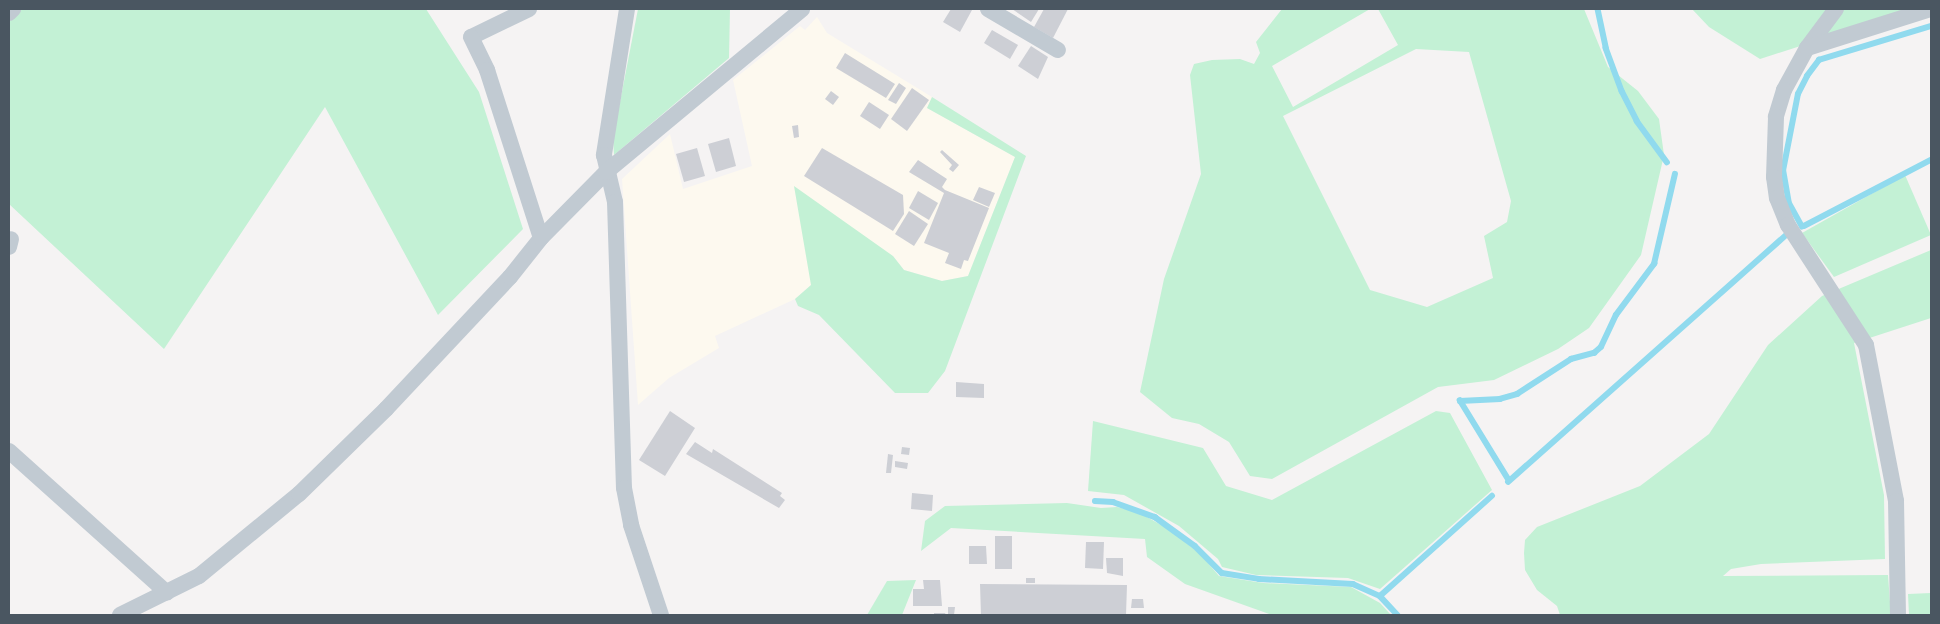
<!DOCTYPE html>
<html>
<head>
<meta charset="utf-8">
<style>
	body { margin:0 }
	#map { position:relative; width:1940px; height:624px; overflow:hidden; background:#f5f3f3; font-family:"Nunito Sans",sans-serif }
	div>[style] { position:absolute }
	.commercial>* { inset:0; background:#fdf9ef }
	.green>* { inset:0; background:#c3f1d5 }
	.stream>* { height:5.5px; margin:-2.75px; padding:0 2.75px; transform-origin:2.75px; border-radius:2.75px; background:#90daee }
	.building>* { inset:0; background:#cdcfd5 }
	.street>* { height:16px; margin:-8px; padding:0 8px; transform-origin:8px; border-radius:8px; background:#c1cad2 }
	span { translate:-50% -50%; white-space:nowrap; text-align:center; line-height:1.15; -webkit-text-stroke:4px #fff; paint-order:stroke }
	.frame { position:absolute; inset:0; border:10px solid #4a5661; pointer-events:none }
</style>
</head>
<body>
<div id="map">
	<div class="commercial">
		<i style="clip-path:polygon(817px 17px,827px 33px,932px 97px,927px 108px,1015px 157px,968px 276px,942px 281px,904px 270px,893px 256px,811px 285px,795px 299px,715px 336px,719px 348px,669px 378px,638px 405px,622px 179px,670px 134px,683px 189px,752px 166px,733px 80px,800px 26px,805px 30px)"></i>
	</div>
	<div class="green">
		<i style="clip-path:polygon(9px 9px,426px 9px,479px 92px,523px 229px,438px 315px,325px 107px,164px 349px,9px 204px)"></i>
		<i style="clip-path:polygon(638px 9px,730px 9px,729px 58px,614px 155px,613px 138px)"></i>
		<i style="clip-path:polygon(evenodd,1282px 9px,1370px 9px,1272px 66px,1293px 107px,1398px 45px,1378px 9px,1584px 9px,1608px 67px,1638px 91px,1659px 119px,1664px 155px,1641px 255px,1589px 328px,1558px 349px,1494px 380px,1438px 387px,1272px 479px,1250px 476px,1229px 442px,1199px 424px,1172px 418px,1140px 392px,1164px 279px,1201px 174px,1190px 75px,1194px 64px,1212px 60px,1240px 59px,1254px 64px,1260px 53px,1256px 42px,1282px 9px,1416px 49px,1469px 52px,1511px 201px,1507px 222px,1484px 236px,1493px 278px,1427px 307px,1370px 290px,1283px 116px,1416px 49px)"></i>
		<i style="clip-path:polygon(1692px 9px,1915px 9px,1760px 59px,1709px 27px)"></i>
		<i style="clip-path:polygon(932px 97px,1026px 156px,945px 371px,928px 393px,895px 393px,819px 315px,798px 306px,795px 299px,811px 285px,794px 186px,893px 256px,904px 270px,942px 281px,968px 276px,1015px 157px,927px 108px)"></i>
		<i style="clip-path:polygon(1905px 175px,1931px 235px,1834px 277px,1802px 233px)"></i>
		<i style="clip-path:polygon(1931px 250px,1931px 318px,1854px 343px,1884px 495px,1885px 559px,1761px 564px,1731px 569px,1723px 576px,1888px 575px,1891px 615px,1560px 615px,1557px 606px,1537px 590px,1525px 570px,1524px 553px,1525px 540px,1537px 527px,1640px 486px,1709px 434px,1768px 345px,1822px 296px)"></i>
		<i style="clip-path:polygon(1436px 411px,1450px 413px,1492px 490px,1380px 589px,1348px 578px,1256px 575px,1222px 567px,1218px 559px,1179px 526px,1124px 495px,1088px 491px,1093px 421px,1203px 448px,1226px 486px,1272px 500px)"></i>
		<i style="clip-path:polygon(1067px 503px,1101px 508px,1117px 507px,1138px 512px,1170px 530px,1200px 554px,1219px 576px,1263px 583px,1351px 587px,1380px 603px,1391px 615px,1272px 615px,1185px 584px,1147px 557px,1145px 539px,951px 528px,921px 551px,925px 521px,945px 506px)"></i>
		<i style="clip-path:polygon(916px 580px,902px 615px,867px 615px,887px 581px)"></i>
		<i style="clip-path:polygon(1931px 593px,1931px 615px,1909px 615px,1908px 594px)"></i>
	</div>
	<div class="stream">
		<i style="left:1598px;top:9px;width:40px;rotate:78deg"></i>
		<i style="left:1606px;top:48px;width:46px;rotate:69.6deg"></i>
		<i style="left:1622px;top:91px;width:34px;rotate:63deg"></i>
		<i style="left:1637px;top:121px;width:51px;rotate:53.8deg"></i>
		<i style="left:1804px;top:226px;width:143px;rotate:-27.5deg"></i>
		<i style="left:1802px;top:227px;width:26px;rotate:-119deg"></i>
		<i style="left:1789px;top:204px;width:34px;rotate:-100deg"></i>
		<i style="left:1783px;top:171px;width:78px;rotate:-79deg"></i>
		<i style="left:1798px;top:94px;width:20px;rotate:-63deg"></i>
		<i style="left:1807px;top:76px;width:20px;rotate:-53deg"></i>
		<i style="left:1819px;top:60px;width:117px;rotate:-16.9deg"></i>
		<i style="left:1509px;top:481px;width:94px;rotate:-121.5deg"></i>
		<i style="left:1460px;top:401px;width:40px;rotate:-2.9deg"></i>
		<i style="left:1500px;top:399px;width:18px;rotate:-16deg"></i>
		<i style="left:1517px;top:394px;width:64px;rotate:-32.9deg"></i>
		<i style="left:1571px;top:359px;width:24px;rotate:-15deg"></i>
		<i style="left:1594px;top:353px;width:9px;rotate:-41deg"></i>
		<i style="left:1601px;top:347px;width:35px;rotate:-65deg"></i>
		<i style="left:1616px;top:315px;width:64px;rotate:-53.3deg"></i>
		<i style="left:1654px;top:264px;width:92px;rotate:-76.9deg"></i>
		<i style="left:1508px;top:482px;width:372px;rotate:-41.6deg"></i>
		<i style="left:1095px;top:501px;width:18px;rotate:3deg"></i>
		<i style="left:1113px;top:502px;width:45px;rotate:19.7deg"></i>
		<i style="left:1155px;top:517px;width:49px;rotate:35.9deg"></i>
		<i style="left:1195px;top:546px;width:38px;rotate:45deg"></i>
		<i style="left:1222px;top:573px;width:37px;rotate:9deg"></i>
		<i style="left:1259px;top:579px;width:94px;rotate:3deg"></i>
		<i style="left:1353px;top:584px;width:30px;rotate:24deg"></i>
		<i style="left:1380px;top:596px;width:26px;rotate:47deg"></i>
		<i style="left:1380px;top:596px;width:150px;rotate:-41.8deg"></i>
	</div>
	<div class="building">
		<i style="clip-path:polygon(951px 9px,972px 10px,960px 32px,943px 22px)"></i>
		<i style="clip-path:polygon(1012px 9px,1039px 9px,1031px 22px)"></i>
		<i style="clip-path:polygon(1044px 9px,1068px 9px,1053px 38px,1034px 27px)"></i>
		<i style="clip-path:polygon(992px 30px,1018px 45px,1010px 59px,984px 43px)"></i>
		<i style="clip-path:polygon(1031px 46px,1048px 57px,1038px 79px,1018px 66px)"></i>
		<i style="clip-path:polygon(845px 53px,895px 84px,886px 98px,836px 68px)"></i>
		<i style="clip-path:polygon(899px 83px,906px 88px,896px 104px,888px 100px)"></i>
		<i style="clip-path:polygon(912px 88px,929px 100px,907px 131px,891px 119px)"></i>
		<i style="clip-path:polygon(831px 91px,839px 97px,833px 105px,825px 99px)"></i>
		<i style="clip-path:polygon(869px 102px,889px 115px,880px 129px,860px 116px)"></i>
		<i style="clip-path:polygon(798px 125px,799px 137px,794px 138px,792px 126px)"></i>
		<i style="clip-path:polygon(729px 138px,736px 166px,716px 172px,708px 144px)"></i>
		<i style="clip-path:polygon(697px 148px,705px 176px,684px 182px,676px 154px)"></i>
		<i style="clip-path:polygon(822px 148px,903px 195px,904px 214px,893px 231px,804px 176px)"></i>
		<i style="clip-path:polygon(942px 150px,959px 165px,953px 172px,949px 169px,952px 165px,940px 152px)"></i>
		<i style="clip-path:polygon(918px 160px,947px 179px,942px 187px,945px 190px,989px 208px,968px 261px,964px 260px,961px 269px,945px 263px,949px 253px,924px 243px,944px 193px,909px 172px)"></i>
		<i style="clip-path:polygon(979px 187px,995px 193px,989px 207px,973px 200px)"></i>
		<i style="clip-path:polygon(918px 191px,938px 203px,929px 220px,909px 208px)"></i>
		<i style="clip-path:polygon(909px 211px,928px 224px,914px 246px,895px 234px)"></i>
		<i style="clip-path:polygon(956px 382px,984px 384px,984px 398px,956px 397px)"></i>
		<i style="clip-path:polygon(670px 411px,695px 428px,665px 476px,639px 460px)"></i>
		<i style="clip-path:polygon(695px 442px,712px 453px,713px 449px,782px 493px,780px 496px,785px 500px,779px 508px,686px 454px)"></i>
		<i style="clip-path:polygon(902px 447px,910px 448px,909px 455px,901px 454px)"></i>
		<i style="clip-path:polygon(888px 454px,893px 455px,891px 473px,886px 473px)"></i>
		<i style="clip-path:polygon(895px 461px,908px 463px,907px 469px,895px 467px)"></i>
		<i style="clip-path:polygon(912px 493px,933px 495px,932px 511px,911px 509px)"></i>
		<i style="clip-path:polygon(995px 536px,1012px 536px,1012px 569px,995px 569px)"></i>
		<i style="clip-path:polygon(1086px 542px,1104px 542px,1103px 569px,1085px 568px)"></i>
		<i style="clip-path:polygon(969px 546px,986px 546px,987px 564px,969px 564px)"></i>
		<i style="clip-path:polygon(1106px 558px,1123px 558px,1123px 576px,1107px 573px)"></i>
		<i style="clip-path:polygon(1026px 578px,1035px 578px,1035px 583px,1026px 583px)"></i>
		<i style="clip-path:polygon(923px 580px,940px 580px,942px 606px,913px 606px,913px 589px,924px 589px)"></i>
		<i style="clip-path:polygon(980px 584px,1127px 585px,1126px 615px,981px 615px)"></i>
		<i style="clip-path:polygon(1132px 599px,1143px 599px,1144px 608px,1131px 608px)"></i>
		<i style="clip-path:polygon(948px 607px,955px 607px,954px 615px,948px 615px)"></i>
		<i style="clip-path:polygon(934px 613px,945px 613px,946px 615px,934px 615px)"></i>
	</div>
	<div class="street">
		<i style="left:529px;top:9px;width:64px;rotate:154.2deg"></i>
		<i style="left:471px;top:37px;width:37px;rotate:64deg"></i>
		<i style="left:487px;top:70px;width:176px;rotate:72.2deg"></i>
		<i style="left:627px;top:9px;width:148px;rotate:99deg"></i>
		<i style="left:604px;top:155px;width:48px;rotate:76.8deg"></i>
		<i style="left:615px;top:202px;width:286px;rotate:88.2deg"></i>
		<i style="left:624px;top:488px;width:38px;rotate:79deg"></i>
		<i style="left:631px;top:525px;width:95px;rotate:71.6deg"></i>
		<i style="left:988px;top:9px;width:81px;rotate:30.4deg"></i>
		<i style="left:1836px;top:9px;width:49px;rotate:126.6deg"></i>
		<i style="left:1807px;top:48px;width:48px;rotate:118.7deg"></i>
		<i style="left:1784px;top:90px;width:28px;rotate:107deg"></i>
		<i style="left:1776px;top:117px;width:60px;rotate:91.9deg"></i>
		<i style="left:1774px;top:177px;width:21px;rotate:82deg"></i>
		<i style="left:1777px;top:198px;width:29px;rotate:68deg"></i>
		<i style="left:1788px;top:225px;width:143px;rotate:57deg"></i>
		<i style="left:1866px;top:345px;width:159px;rotate:79.1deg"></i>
		<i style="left:1896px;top:501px;width:114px;rotate:89deg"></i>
		<i style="left:9px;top:13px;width:6px;rotate:-45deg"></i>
		<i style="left:1807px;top:48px;width:130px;rotate:-17.5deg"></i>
		<i style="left:9px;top:247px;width:8px;rotate:-76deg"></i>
		<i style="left:9px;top:451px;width:212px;rotate:41.9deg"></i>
		<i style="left:120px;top:615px;width:88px;rotate:-26.3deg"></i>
		<i style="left:199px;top:576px;width:129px;rotate:-39.4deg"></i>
		<i style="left:299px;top:494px;width:122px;rotate:-44.3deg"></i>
		<i style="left:386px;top:409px;width:181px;rotate:-46.8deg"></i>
		<i style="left:510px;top:277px;width:50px;rotate:-51.5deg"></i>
		<i style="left:541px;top:238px;width:93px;rotate:-45.4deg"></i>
		<i style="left:606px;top:172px;width:255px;rotate:-39.7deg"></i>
	</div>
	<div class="frame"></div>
</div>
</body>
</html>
